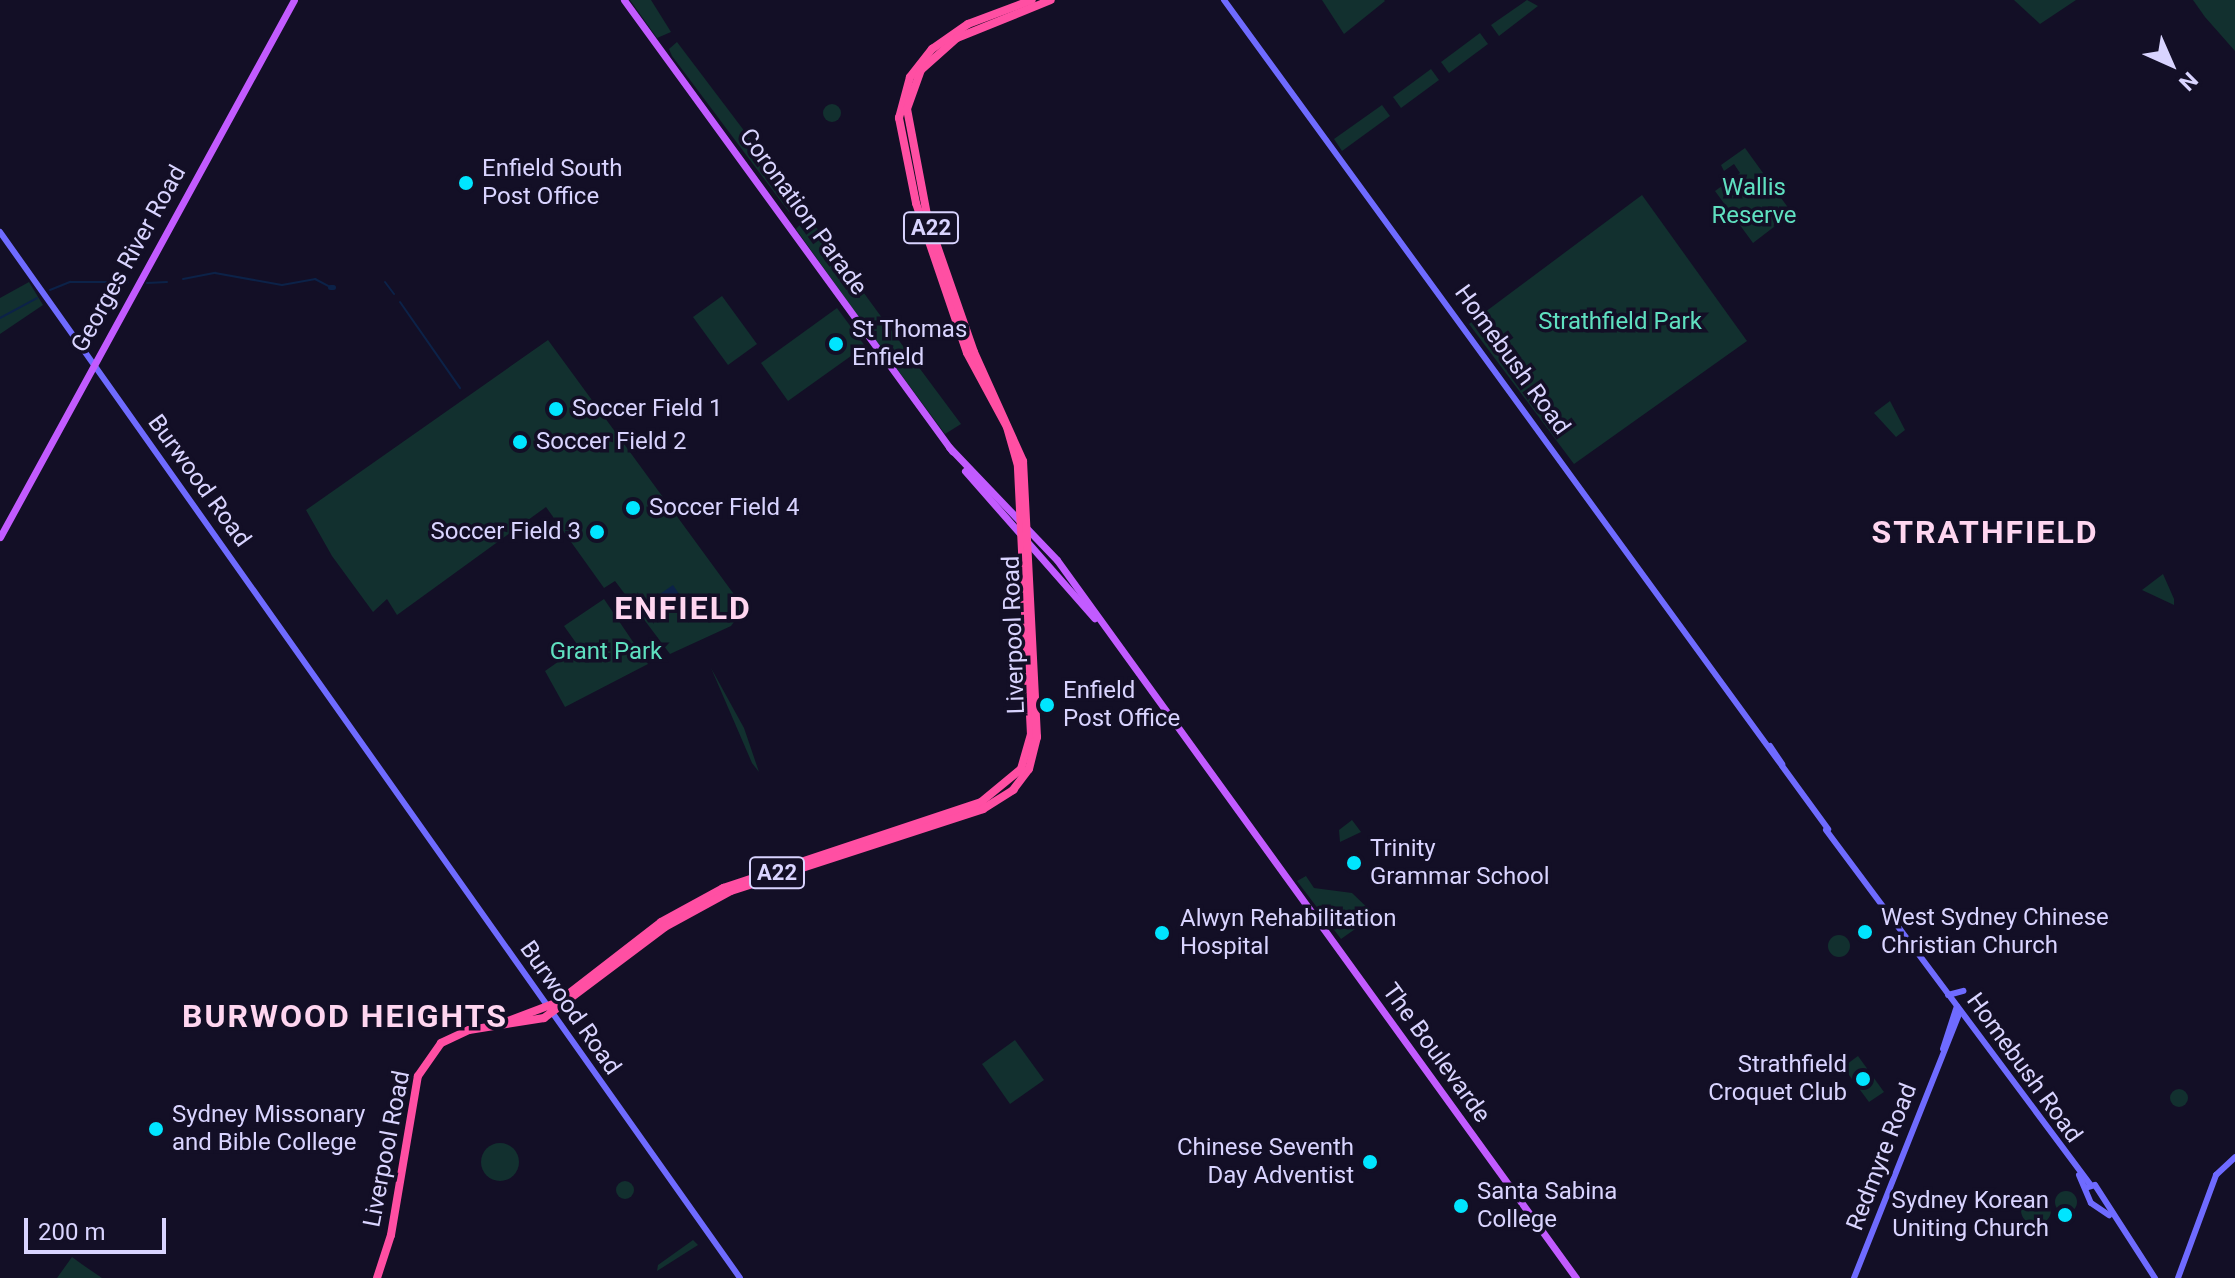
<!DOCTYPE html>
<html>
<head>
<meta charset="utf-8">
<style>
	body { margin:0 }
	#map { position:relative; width:2235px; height:1278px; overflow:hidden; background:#130f26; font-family:Roboto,sans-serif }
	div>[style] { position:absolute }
	.green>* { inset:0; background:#12302f }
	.round { border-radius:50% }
	.water>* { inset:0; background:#0c2248 }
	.stream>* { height:2px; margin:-1px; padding:0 1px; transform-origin:1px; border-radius:1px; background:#0c2248 }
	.canal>* { height:5px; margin:-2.5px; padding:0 2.5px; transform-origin:2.5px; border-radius:2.5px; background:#0c2248 }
	.secondary>* { height:6px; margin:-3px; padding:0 3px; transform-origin:3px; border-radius:3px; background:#6f6bff }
	.primary>* { height:7px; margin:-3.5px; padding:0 3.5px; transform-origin:3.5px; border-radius:3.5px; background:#c25bff }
	.highway>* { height:8px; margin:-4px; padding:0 4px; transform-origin:4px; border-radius:4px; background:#ff4fa3 }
	.dots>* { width:22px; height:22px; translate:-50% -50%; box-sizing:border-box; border:4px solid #130f26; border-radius:50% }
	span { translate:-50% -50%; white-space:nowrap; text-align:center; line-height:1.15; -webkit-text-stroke:7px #130f26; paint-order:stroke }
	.shield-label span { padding:2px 6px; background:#130f26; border:2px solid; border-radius:6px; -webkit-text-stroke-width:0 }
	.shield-label { font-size:22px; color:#d9d4ff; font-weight:700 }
	.poi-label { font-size:24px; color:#d9d4ff }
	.left { translate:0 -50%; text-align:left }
	.right { translate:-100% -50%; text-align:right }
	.park-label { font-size:24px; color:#5fe0c0 }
	.street-label { font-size:24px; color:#d9d4ff }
	.district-label { font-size:32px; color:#ffd6f0; font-weight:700; letter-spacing:2px }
	.north { position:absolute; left:2131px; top:24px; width:80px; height:80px; -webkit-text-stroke:6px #130f26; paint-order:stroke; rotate:135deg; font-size:22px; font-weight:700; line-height:32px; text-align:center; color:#d9d4ff }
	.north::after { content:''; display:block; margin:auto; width:28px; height:36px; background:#d9d4ff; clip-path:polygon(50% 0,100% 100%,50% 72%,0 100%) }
	.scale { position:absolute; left:24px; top:1218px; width:142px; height:36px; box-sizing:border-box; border:4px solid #d9d4ff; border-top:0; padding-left:10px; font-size:24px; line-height:28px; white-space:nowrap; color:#d9d4ff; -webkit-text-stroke:6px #130f26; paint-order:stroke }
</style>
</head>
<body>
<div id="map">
	<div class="green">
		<i style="clip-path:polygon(630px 0,651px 0,671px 32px,657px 38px)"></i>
		<i style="clip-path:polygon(1322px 0,1384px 0,1385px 1px,1344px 34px)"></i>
		<i style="clip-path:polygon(1527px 0,1538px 6px,1499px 36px,1491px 25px)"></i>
		<i style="clip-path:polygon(2014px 0,2076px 0,2040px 24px)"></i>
		<i style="clip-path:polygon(2193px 0,2235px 0,2235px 51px,2205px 17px)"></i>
		<i style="clip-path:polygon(1480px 33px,1488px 44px,1449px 73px,1441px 62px)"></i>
		<i style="clip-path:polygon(677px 42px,798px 202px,789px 212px,672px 56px,669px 49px)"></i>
		<i style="clip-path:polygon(1431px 69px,1439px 80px,1401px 108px,1393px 97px)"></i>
		<i class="round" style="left:823px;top:104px;width:18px;height:18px"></i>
		<i style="clip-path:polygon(1382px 105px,1390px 116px,1342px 151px,1334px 139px)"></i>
		<i style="clip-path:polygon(1745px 148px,1792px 213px,1753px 243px,1715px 191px,1740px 173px,1734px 164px,1724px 171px,1721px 165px)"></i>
		<i style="clip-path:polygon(1642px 195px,1747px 341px,1574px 464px,1469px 324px)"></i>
		<i style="clip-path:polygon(808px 216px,877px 311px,961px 424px,945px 434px,852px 308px,796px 229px)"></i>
		<i style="clip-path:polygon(29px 282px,43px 305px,0 334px,0 298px)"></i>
		<i style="clip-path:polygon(722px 296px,757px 344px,728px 365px,693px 317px)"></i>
		<i style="clip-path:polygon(837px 308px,865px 346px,788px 401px,761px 363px)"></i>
		<i style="clip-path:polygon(548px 340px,744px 608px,731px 626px,670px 654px,615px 581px,604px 588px,546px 507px,397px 615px,387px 599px,373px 612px,332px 556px,306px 510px)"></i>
		<i style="clip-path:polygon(1890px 401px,1905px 430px,1896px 437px,1874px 413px)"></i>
		<i style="clip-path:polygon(2163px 574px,2174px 599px,2174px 605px,2142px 590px)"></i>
		<i style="clip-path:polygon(604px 599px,648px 664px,565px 707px,545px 671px,579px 647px,564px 626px)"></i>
		<i style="clip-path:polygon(711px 668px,744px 728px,759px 772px,752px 763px)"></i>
		<i style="clip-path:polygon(1352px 820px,1361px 832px,1340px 842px,1339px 830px)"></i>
		<i style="clip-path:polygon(1306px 876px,1314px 888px,1352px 893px,1375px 915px,1341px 939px,1297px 881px)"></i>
		<i class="round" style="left:1828px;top:935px;width:22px;height:22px"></i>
		<i style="clip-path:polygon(1015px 1040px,1044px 1080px,1010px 1104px,982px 1064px)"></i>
		<i style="clip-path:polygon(1858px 1056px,1884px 1092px,1869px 1102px,1843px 1067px)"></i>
		<i class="round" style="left:2170px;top:1089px;width:18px;height:18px"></i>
		<i class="round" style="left:481px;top:1143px;width:38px;height:38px"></i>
		<i class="round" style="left:616px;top:1181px;width:18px;height:18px"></i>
		<i class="round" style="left:2055px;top:1191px;width:22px;height:22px"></i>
		<i class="round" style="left:2021px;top:1195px;width:30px;height:30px"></i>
		<i style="clip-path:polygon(693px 1240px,698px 1245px,657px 1271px,658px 1265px)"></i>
		<i style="clip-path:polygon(72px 1257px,83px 1265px,102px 1278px,57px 1278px)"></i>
	</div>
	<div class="water">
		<i style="clip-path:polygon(673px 585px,679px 594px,650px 614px,644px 605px)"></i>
	</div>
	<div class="stream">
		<i style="left:183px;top:279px;width:33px;rotate:-11deg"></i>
		<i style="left:215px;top:273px;width:68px;rotate:10.2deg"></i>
		<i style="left:282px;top:285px;width:34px;rotate:-10deg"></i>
		<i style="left:315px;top:279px;width:17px;rotate:28deg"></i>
		<i style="left:385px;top:282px;width:15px;rotate:53deg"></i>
		<i style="left:147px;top:283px;width:20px;rotate:-3deg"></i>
		<i style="left:50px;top:290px;width:22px;rotate:-22deg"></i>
		<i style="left:70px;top:282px;width:58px"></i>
		<i style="left:400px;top:302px;width:105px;rotate:55.1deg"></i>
		<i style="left:0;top:318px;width:42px;rotate:-28.4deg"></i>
	</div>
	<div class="canal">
		<i style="left:330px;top:287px;width:3px"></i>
	</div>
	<div class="secondary">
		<i style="left:1224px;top:0;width:1026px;rotate:53.92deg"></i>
		<i style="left:0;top:232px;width:1281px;rotate:54.72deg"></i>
		<i style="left:1770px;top:746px;width:22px;rotate:56deg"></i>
		<i style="left:1826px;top:830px;width:442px;rotate:53.3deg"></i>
		<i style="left:1948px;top:995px;width:16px;rotate:-15deg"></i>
		<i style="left:1943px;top:1049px;width:45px;rotate:-72deg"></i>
		<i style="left:2079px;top:1175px;width:30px;rotate:67deg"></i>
		<i style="left:2091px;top:1203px;width:22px;rotate:34deg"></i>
		<i style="left:2088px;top:1187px;width:7px;rotate:-16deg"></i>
		<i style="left:2095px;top:1185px;width:111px;rotate:57.2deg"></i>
		<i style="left:1854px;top:1278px;width:287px;rotate:-68.3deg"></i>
		<i style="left:2178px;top:1278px;width:110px;rotate:-69.7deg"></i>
		<i style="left:2216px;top:1175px;width:26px;rotate:-43deg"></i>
	</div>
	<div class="primary">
		<i style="left:624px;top:0;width:558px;rotate:53.97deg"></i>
		<i style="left:949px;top:447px;width:156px;rotate:46.3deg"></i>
		<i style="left:1057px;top:560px;width:886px;rotate:54.14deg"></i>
		<i style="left:965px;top:471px;width:196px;rotate:48.7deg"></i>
		<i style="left:0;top:537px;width:612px;rotate:-61.3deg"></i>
	</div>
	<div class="highway">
		<i style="left:508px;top:1021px;width:53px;rotate:-20.8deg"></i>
		<i style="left:558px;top:1002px;width:130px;rotate:-37.8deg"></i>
		<i style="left:661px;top:922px;width:71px;rotate:-28.7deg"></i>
		<i style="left:723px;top:888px;width:272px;rotate:-18.4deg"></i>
		<i style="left:981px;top:802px;width:52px;rotate:-39.5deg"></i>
		<i style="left:1021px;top:769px;width:35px;rotate:-74deg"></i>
		<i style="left:1031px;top:735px;width:269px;rotate:-92.8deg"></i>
		<i style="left:1018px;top:466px;width:41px;rotate:-105.8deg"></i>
		<i style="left:1007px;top:427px;width:84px;rotate:-118.4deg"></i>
		<i style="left:967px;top:353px;width:158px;rotate:-108.8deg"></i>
		<i style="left:916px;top:203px;width:87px;rotate:-101.3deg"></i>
		<i style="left:899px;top:118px;width:42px;rotate:-75deg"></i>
		<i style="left:910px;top:77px;width:36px;rotate:-52deg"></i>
		<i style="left:932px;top:49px;width:44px;rotate:-34.8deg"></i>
		<i style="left:968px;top:24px;width:68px;rotate:-20.6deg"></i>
		<i style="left:377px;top:1278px;width:45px;rotate:-72deg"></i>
		<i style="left:391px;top:1235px;width:161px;rotate:-80.4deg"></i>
		<i style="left:418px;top:1076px;width:40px;rotate:-55.1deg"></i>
		<i style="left:441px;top:1043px;width:31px;rotate:-25deg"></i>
		<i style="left:469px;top:1030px;width:76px;rotate:-9.1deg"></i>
		<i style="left:544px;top:1018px;width:151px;rotate:-36.9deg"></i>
		<i style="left:665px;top:927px;width:75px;rotate:-28.6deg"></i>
		<i style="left:731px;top:891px;width:265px;rotate:-18deg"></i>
		<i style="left:983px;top:809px;width:36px;rotate:-32deg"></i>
		<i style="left:1013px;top:790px;width:26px;rotate:-53deg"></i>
		<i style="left:1029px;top:769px;width:33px;rotate:-76deg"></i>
		<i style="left:1037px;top:737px;width:276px;rotate:-92.9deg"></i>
		<i style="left:1023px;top:461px;width:120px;rotate:-114.2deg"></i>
		<i style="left:974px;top:352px;width:140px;rotate:-109.2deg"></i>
		<i style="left:928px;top:220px;width:113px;rotate:-100.7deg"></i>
		<i style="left:907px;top:109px;width:41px;rotate:-70.3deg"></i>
		<i style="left:921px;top:70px;width:48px;rotate:-41.6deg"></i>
		<i style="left:957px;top:38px;width:101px;rotate:-22deg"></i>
	</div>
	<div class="dots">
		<i style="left:466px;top:183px;background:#00e5ff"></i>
		<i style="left:836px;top:344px;background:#00e5ff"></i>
		<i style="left:556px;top:409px;background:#00e5ff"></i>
		<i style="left:520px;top:442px;background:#00e5ff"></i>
		<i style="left:633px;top:508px;background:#00e5ff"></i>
		<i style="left:597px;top:532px;background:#00e5ff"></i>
		<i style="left:1047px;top:705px;background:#00e5ff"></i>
		<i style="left:1354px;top:863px;background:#00e5ff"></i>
		<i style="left:1865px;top:932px;background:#00e5ff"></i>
		<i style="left:1162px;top:933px;background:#00e5ff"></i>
		<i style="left:1863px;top:1079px;background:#00e5ff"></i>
		<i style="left:156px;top:1129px;background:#00e5ff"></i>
		<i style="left:1370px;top:1162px;background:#00e5ff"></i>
		<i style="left:1461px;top:1206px;background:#00e5ff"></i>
		<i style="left:2065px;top:1215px;background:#00e5ff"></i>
	</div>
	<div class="shield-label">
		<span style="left:931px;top:228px">A22</span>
		<span style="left:777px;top:873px">A22</span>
	</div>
	<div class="poi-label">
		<span class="left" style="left:482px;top:183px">Enfield South<br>Post Office</span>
		<span class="left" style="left:852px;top:344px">St Thomas<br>Enfield</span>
		<span class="left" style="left:572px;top:409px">Soccer Field 1</span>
		<span class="left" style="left:536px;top:442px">Soccer Field 2</span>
		<span class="left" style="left:649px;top:508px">Soccer Field 4</span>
		<span class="right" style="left:581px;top:532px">Soccer Field 3</span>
		<span class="left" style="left:1063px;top:705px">Enfield<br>Post Office</span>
		<span class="left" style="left:1370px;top:863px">Trinity<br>Grammar School</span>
		<span class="left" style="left:1881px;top:932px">West Sydney Chinese<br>Christian Church</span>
		<span class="left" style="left:1180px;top:933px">Alwyn Rehabilitation<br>Hospital</span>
		<span class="right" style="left:1847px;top:1079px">Strathfield<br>Croquet Club</span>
		<span class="left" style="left:172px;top:1129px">Sydney Missonary<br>and Bible College</span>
		<span class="right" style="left:1354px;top:1162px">Chinese Seventh<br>Day Adventist</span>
		<span class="left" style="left:1477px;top:1206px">Santa Sabina<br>College</span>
		<span class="right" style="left:2049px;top:1215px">Sydney Korean<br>Uniting Church</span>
	</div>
	<div class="park-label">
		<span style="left:1754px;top:202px">Wallis<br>Reserve</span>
		<span style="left:1620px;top:322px">Strathfield Park</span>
		<span style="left:606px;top:652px">Grant Park</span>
	</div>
	<div class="street-label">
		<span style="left:803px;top:212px;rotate:54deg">Coronation Parade</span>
		<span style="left:129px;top:259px;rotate:-61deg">Georges River Road</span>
		<span style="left:1512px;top:360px;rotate:54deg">Homebush Road</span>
		<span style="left:199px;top:481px;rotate:54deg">Burwood Road</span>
		<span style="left:1014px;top:635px;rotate:-92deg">Liverpool Road</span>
		<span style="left:570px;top:1008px;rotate:55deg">Burwood Road</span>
		<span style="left:1436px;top:1053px;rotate:54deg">The Boulevarde</span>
		<span style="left:2024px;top:1068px;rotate:54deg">Homebush Road</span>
		<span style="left:387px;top:1149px;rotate:-79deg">Liverpool Road</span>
		<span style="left:1882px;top:1157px;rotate:-69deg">Redmyre Road</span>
	</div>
	<div class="district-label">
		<span style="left:1985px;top:532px">STRATHFIELD</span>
		<span style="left:683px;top:608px">ENFIELD</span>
		<span style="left:345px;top:1016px">BURWOOD HEIGHTS</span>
	</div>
	<div class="north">N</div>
	<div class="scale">200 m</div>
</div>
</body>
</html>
